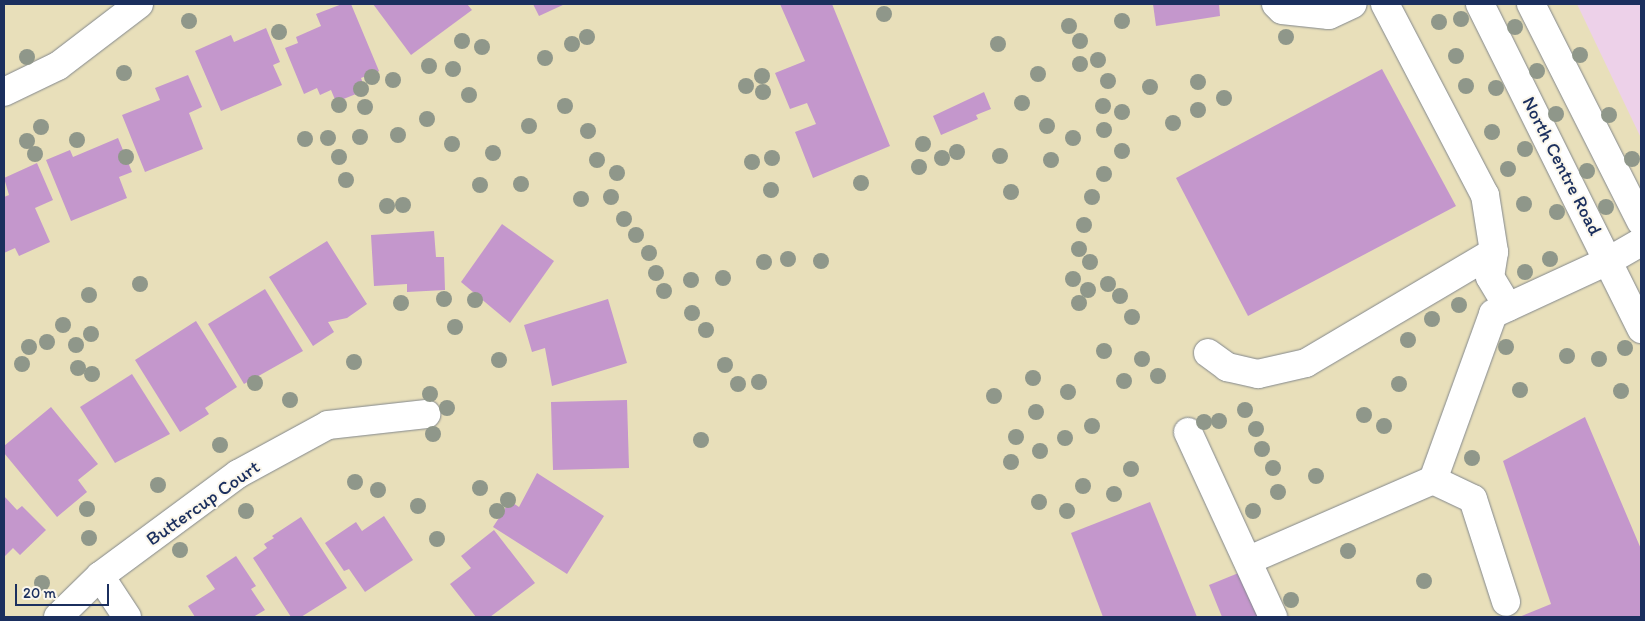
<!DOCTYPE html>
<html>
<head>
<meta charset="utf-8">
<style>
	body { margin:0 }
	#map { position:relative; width:1645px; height:621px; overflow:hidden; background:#e8dfba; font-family:Itim,sans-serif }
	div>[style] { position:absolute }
	.built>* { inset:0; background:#edd1e9 }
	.building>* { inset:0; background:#c497cc }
	.roads { filter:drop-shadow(0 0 1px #82878c) drop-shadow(0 0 1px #82878c) }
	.minor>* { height:28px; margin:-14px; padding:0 14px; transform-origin:14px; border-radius:14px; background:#fff }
	.trees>* { width:16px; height:16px; margin:-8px; border-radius:50%; background:#8f978a }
	span { translate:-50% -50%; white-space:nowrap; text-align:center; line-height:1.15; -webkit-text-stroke:4px #fbf7ec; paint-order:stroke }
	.street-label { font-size:19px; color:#1b2f5e }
	.frame { position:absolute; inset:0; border:5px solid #1b2f5e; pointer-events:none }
	.scale { position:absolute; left:15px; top:584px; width:94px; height:22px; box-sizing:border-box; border:2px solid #1b2f5e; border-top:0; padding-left:6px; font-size:15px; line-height:18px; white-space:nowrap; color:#1b2f5e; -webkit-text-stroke:4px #fbf7ec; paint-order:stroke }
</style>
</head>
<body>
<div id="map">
	<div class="built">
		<i style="clip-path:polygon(1577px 4px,1641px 4px,1641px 138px)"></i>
	</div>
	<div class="building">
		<i style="clip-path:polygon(342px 4px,351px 4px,379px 71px,361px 78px,364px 86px,354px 90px,356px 94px,336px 102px,331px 90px,320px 95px,317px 88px,304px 94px,285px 48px,298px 43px,296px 37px,321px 26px,316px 14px)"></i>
		<i style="clip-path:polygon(373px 4px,467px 4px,472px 10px,411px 55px)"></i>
		<i style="clip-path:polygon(533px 4px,565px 4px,539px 16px)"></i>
		<i style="clip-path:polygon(780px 4px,832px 4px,890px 146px,813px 178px,795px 132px,816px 124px,807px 103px,790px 109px,775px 73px,805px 61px)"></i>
		<i style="clip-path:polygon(1153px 4px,1219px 4px,1220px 16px,1156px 26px)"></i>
		<i style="clip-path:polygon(266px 28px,280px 62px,273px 65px,282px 85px,221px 111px,195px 51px,231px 35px,234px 42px)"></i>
		<i style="clip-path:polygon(1382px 69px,1456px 206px,1248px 316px,1176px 178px)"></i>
		<i style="clip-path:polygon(188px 75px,202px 107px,189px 113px,203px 149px,145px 172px,122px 115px,160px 100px,155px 88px)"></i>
		<i style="clip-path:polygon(984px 92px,991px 109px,976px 115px,978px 119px,941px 135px,933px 116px)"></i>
		<i style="clip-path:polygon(118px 138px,132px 172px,119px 177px,127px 198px,71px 221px,46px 160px,70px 150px,73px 157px)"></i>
		<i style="clip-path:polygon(37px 163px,53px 200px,35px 208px,50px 242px,19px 256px,15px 248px,4px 253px,4px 197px,9px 195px,4px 178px)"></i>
		<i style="clip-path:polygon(502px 224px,554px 261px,510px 323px,461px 282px)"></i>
		<i style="clip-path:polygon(434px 231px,436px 257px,444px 257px,445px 290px,407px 292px,407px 284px,374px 286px,371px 235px)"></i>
		<i style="clip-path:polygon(327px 241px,367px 304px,347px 318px,328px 322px,334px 332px,313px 346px,269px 277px)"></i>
		<i style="clip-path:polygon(265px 289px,303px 351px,244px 384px,208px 324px)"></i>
		<i style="clip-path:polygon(608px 299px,627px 363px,552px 386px,545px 348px,532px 352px,524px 325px)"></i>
		<i style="clip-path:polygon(196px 321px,237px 387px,205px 408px,209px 414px,180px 432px,135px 360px)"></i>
		<i style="clip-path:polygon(132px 374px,170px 434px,115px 463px,80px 407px)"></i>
		<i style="clip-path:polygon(627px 400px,629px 468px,553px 470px,551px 402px)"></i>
		<i style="clip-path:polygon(51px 407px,98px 464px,78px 480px,87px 492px,57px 517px,4px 453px,4px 446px)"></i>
		<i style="clip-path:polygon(1585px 417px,1641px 549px,1641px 617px,1519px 617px,1551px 604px,1503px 461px)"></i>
		<i style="clip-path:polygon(537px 473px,604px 516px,567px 574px,493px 527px,510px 501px,519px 507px)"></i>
		<i style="clip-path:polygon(4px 496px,17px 510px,22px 506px,46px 530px,20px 555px,13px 548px,4px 557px)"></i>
		<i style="clip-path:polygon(1150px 502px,1197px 617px,1103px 617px,1071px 533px)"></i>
		<i style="clip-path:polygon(384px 516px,413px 560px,365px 592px,349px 569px,344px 571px,325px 543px,356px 522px,362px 531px)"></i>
		<i style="clip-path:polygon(301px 517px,347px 588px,301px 617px,291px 617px,253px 558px,267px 548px,264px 544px,274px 538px,272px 536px)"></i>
		<i style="clip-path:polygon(494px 530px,535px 583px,490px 617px,476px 617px,450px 584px,471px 568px,461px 556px)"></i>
		<i style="clip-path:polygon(236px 556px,256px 586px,251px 589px,265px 610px,253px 617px,195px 617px,188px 606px,215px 589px,206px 576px)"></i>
		<i style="clip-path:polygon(1241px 572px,1258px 617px,1222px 617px,1209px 585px)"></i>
	</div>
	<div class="roads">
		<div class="minor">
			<i style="left:1276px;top:4px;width:8px;rotate:45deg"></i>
			<i style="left:1282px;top:10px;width:47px;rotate:6.1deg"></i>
			<i style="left:1329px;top:15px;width:26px;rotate:-25deg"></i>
			<i style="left:1385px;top:4px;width:216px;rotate:62.4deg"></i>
			<i style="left:1485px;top:195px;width:58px;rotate:81deg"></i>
			<i style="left:1494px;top:252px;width:25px;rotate:99deg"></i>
			<i style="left:1490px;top:277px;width:35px;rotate:59deg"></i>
			<i style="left:1480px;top:4px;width:363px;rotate:63.6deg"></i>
			<i style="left:1531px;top:4px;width:244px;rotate:63.2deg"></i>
			<i style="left:4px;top:92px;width:60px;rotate:-25.7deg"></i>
			<i style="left:58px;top:66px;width:102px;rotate:-37.4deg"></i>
			<i style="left:1208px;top:353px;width:24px;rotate:36deg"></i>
			<i style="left:1227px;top:367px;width:32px;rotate:13deg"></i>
			<i style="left:1258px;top:374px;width:49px;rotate:-12.9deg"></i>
			<i style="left:1306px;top:363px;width:218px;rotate:-30.6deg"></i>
			<i style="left:1188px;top:432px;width:204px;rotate:65.3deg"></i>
			<i style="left:1433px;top:480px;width:44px;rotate:25.4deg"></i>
			<i style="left:1473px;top:499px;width:108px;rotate:72.2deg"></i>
			<i style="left:1249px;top:560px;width:201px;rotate:-23.5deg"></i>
			<i style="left:1433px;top:480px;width:177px;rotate:-70.1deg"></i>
			<i style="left:1493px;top:314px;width:129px;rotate:-24.8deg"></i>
			<i style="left:1610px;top:260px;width:36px;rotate:-30deg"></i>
			<i style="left:100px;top:576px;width:49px;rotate:56.6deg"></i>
			<i style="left:58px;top:617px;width:59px;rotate:-44.3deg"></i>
			<i style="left:100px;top:576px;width:172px;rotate:-36.5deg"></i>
			<i style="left:238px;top:474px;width:102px;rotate:-28.6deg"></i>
			<i style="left:328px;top:425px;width:99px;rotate:-6.4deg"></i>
		</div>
	</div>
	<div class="trees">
		<i style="left:884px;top:14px"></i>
		<i style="left:1461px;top:19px"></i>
		<i style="left:189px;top:21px"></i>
		<i style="left:1122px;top:21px"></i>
		<i style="left:1439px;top:22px"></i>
		<i style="left:1069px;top:26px"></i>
		<i style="left:1515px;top:27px"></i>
		<i style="left:279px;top:32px"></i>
		<i style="left:587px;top:37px"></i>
		<i style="left:1286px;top:37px"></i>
		<i style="left:462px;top:41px"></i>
		<i style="left:1080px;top:41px"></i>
		<i style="left:572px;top:44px"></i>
		<i style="left:998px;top:44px"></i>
		<i style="left:482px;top:47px"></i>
		<i style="left:1580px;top:55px"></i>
		<i style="left:1456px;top:56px"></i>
		<i style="left:27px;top:57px"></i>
		<i style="left:545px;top:58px"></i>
		<i style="left:1098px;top:60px"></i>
		<i style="left:1080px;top:64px"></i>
		<i style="left:429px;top:66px"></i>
		<i style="left:453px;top:69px"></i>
		<i style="left:1537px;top:71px"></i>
		<i style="left:124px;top:73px"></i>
		<i style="left:1038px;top:74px"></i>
		<i style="left:762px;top:76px"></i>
		<i style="left:372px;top:77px"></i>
		<i style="left:393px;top:80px"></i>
		<i style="left:1108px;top:81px"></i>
		<i style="left:1198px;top:82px"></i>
		<i style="left:746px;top:86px"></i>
		<i style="left:1466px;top:86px"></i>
		<i style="left:1150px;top:87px"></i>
		<i style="left:1496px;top:88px"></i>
		<i style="left:361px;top:89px"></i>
		<i style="left:763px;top:92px"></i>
		<i style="left:469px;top:95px"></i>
		<i style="left:1224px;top:98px"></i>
		<i style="left:1022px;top:103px"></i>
		<i style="left:339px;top:105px"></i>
		<i style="left:565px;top:106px"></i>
		<i style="left:1103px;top:106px"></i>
		<i style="left:365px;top:107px"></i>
		<i style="left:1198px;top:110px"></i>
		<i style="left:1122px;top:112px"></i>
		<i style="left:1556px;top:114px"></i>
		<i style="left:1609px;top:115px"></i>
		<i style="left:427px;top:119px"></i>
		<i style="left:1173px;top:123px"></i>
		<i style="left:529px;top:126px"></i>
		<i style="left:1047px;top:126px"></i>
		<i style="left:41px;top:127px"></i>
		<i style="left:1104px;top:130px"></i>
		<i style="left:588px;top:131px"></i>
		<i style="left:1492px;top:132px"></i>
		<i style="left:398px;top:135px"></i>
		<i style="left:360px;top:137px"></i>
		<i style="left:328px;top:138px"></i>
		<i style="left:1073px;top:138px"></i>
		<i style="left:305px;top:139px"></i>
		<i style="left:77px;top:140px"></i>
		<i style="left:27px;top:141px"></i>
		<i style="left:452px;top:144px"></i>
		<i style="left:923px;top:144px"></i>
		<i style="left:1525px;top:149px"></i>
		<i style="left:1122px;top:151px"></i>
		<i style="left:957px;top:152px"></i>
		<i style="left:493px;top:153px"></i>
		<i style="left:35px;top:154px"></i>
		<i style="left:1000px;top:156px"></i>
		<i style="left:126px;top:157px"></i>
		<i style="left:339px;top:157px"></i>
		<i style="left:772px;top:158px"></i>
		<i style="left:942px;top:158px"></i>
		<i style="left:1632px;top:159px"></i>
		<i style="left:597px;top:160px"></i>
		<i style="left:1051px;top:160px"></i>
		<i style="left:752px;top:162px"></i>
		<i style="left:919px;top:167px"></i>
		<i style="left:1508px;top:169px"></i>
		<i style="left:1587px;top:171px"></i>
		<i style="left:617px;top:173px"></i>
		<i style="left:1104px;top:174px"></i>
		<i style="left:346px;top:180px"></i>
		<i style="left:861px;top:183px"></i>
		<i style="left:521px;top:184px"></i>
		<i style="left:480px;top:185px"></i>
		<i style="left:771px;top:190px"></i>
		<i style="left:1011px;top:192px"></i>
		<i style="left:611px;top:197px"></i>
		<i style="left:1092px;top:197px"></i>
		<i style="left:581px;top:199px"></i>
		<i style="left:1524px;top:204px"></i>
		<i style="left:403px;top:205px"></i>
		<i style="left:387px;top:206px"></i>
		<i style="left:1606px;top:207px"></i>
		<i style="left:1557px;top:212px"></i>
		<i style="left:624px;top:219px"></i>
		<i style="left:1084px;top:225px"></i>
		<i style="left:636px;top:235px"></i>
		<i style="left:1079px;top:249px"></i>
		<i style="left:649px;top:253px"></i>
		<i style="left:788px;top:259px"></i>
		<i style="left:1550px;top:259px"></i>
		<i style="left:821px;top:261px"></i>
		<i style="left:764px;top:262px"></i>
		<i style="left:1090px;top:262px"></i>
		<i style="left:1525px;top:272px"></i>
		<i style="left:656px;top:273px"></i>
		<i style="left:723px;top:278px"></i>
		<i style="left:1073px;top:279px"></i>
		<i style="left:691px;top:280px"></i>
		<i style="left:140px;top:284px"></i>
		<i style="left:1108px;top:284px"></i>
		<i style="left:1088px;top:290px"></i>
		<i style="left:664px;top:291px"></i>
		<i style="left:89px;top:295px"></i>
		<i style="left:1120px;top:296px"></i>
		<i style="left:444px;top:299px"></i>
		<i style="left:475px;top:300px"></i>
		<i style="left:401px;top:303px"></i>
		<i style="left:1079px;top:303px"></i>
		<i style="left:1459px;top:305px"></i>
		<i style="left:692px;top:313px"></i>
		<i style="left:1132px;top:317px"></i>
		<i style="left:1432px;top:319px"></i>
		<i style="left:63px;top:325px"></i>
		<i style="left:455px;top:327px"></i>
		<i style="left:706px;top:330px"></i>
		<i style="left:91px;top:334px"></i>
		<i style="left:1408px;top:340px"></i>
		<i style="left:47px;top:342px"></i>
		<i style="left:76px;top:345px"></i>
		<i style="left:29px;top:347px"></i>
		<i style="left:1506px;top:347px"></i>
		<i style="left:1625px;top:348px"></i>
		<i style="left:1104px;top:351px"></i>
		<i style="left:1567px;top:356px"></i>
		<i style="left:1142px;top:359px"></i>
		<i style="left:1599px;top:359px"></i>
		<i style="left:499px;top:360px"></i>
		<i style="left:354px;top:362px"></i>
		<i style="left:22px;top:364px"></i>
		<i style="left:725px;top:365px"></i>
		<i style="left:78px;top:368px"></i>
		<i style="left:92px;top:374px"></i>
		<i style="left:1158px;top:376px"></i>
		<i style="left:1033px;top:378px"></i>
		<i style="left:1124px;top:381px"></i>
		<i style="left:759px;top:382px"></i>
		<i style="left:255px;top:383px"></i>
		<i style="left:738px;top:384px"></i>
		<i style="left:1399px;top:384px"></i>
		<i style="left:1520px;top:390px"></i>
		<i style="left:1621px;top:391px"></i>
		<i style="left:1068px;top:392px"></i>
		<i style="left:430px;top:394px"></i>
		<i style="left:994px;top:396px"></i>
		<i style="left:290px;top:400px"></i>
		<i style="left:447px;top:408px"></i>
		<i style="left:1245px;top:410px"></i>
		<i style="left:1036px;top:412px"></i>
		<i style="left:1364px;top:415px"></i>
		<i style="left:1219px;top:421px"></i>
		<i style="left:1204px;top:422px"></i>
		<i style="left:1092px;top:426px"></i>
		<i style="left:1384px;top:426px"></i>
		<i style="left:1256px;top:429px"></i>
		<i style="left:433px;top:434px"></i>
		<i style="left:1016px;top:437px"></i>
		<i style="left:1065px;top:438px"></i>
		<i style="left:701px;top:440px"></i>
		<i style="left:220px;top:445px"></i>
		<i style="left:1262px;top:449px"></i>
		<i style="left:1040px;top:451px"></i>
		<i style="left:1472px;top:458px"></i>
		<i style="left:1011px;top:462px"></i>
		<i style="left:1273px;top:468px"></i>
		<i style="left:1131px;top:469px"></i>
		<i style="left:1316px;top:476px"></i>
		<i style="left:355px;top:482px"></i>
		<i style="left:158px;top:485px"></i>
		<i style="left:1083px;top:486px"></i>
		<i style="left:480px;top:488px"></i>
		<i style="left:378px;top:490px"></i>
		<i style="left:1278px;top:492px"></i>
		<i style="left:1114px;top:494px"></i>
		<i style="left:508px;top:500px"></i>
		<i style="left:1039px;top:502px"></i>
		<i style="left:418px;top:506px"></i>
		<i style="left:87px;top:509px"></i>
		<i style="left:246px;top:511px"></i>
		<i style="left:497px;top:511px"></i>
		<i style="left:1067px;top:511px"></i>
		<i style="left:1253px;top:511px"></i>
		<i style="left:89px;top:538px"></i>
		<i style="left:437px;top:539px"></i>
		<i style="left:180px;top:550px"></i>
		<i style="left:1348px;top:551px"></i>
		<i style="left:1424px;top:581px"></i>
		<i style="left:42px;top:583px"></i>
		<i style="left:1291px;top:600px"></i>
	</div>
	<div class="street-label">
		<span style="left:1562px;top:166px;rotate:63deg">North Centre Road</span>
		<span style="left:203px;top:503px;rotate:-35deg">Buttercup Court</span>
	</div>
	<div class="frame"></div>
	<div class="scale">20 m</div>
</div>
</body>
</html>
